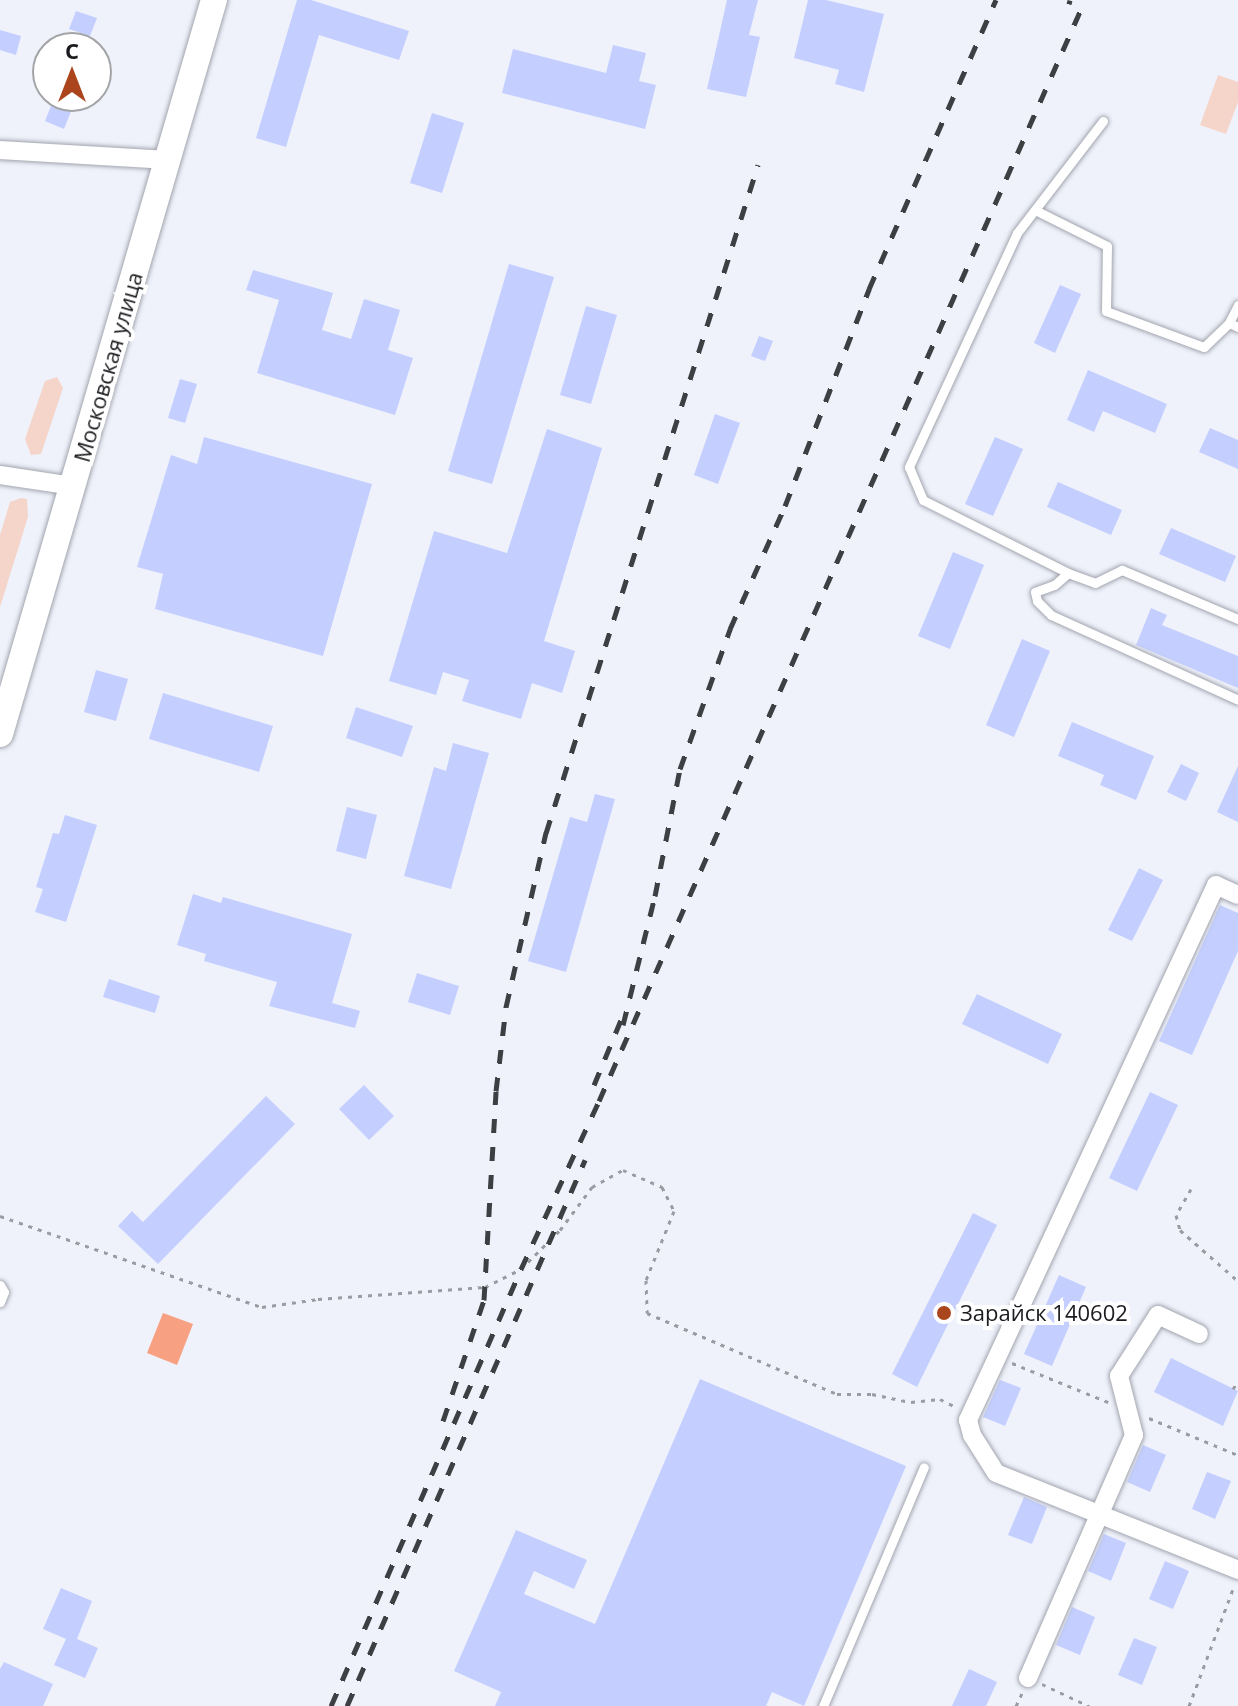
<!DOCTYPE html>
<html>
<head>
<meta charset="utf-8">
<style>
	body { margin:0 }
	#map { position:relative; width:1238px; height:1706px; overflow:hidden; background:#eff2fb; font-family:"Open Sans",sans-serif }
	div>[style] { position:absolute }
	.green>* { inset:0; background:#f5d5ca }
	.water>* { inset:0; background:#f7a082 }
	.building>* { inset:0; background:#c4cfff }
	.path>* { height:3px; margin-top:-1.5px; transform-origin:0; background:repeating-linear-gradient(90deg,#9a9ca3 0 4px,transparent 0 10px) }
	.roads { filter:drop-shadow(0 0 2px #a2a5ae) drop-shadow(0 0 2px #a2a5ae) }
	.lane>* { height:9px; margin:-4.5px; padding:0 4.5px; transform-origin:4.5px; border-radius:4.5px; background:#fff }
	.street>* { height:18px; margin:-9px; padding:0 9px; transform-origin:9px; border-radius:9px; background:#fff }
	.secondary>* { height:26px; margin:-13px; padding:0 13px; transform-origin:13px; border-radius:13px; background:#fff }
	.rail>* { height:5px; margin-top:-2.5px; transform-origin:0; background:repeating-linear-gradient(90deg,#3d3f43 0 14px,transparent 0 28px) }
	.dots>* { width:22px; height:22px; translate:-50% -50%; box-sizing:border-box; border:4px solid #fff; border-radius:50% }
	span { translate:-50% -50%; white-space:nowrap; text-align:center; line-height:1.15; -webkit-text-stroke:8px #fff; paint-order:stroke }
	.street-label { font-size:22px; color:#1a1b1e }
	.poi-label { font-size:22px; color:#1a1b1e }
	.left { translate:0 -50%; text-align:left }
	.north { position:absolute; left:32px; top:32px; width:80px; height:80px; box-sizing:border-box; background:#fff; border:2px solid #a3a4a5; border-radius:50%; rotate:0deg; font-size:22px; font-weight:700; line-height:32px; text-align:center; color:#1a1b1e }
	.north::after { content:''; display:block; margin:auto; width:28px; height:36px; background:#ab451e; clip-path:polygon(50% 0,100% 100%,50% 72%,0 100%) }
</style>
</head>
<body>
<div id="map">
	<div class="green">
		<i style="clip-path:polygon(1218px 75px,1238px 82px,1238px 102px,1226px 134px,1200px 125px)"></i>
		<i style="clip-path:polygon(57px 377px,63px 388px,41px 454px,31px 455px,25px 439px,45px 381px)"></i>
		<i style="clip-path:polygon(21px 498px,27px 499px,28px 517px,0 607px,0 535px,10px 502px)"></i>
	</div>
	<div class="water">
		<i style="clip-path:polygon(163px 1313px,193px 1324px,177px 1365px,147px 1353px)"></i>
	</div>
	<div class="building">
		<i style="clip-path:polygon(297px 0,311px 0,409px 31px,399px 60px,319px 35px,286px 147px,256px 138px)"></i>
		<i style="clip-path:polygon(727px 0,758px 0,749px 35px,760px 37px,746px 97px,707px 89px)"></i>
		<i style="clip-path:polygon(808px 0,826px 0,884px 14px,864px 92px,835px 84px,839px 70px,794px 58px)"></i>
		<i style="clip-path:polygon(76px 11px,97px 18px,90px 36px,69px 29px)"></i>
		<i style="clip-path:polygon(0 30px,21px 36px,16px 55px,0 50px)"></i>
		<i style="clip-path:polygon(613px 45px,646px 53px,639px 81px,656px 85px,645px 129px,502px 93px,513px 49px,606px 73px)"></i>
		<i style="clip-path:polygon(55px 96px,74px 104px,64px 129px,45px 121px)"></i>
		<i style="clip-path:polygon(432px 113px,464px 123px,442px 193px,410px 183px)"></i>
		<i style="clip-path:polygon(509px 264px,554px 277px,492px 484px,448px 471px)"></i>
		<i style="clip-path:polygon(253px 270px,333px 293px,322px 330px,351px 339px,364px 299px,400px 310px,388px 350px,413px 358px,395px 415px,257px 373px,279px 300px,246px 290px)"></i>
		<i style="clip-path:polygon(1060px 285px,1081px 294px,1055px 353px,1034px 343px)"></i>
		<i style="clip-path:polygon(586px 306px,617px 315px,591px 404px,560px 395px)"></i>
		<i style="clip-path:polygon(759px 336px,773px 341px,765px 361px,751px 356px)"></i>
		<i style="clip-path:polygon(1088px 370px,1167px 404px,1155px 433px,1103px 411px,1094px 432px,1067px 420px)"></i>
		<i style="clip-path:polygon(180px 379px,197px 384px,185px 423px,168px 418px)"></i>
		<i style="clip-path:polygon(715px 414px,740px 423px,718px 484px,694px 475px)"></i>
		<i style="clip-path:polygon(1210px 428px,1238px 440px,1238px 469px,1199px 452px)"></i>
		<i style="clip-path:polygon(547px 429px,602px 448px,544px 641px,575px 651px,562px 693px,532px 683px,521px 719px,462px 701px,469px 680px,443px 672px,436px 695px,389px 681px,434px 531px,507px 553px)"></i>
		<i style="clip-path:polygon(204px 437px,372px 484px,323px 656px,155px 609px,163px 574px,137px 567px,171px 455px,197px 464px)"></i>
		<i style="clip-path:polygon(995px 437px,1023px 449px,993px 516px,965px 504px)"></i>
		<i style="clip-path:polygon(1058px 482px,1122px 510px,1111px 535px,1047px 507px)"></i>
		<i style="clip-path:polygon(1171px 528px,1236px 556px,1225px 582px,1159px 554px)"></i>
		<i style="clip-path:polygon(953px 552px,984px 565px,950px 649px,918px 636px)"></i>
		<i style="clip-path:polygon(1151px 608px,1167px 615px,1162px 625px,1238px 656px,1238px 688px,1136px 645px)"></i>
		<i style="clip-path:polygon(1022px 639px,1050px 651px,1014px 737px,986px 725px)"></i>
		<i style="clip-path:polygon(96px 670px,128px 679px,116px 721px,84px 712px)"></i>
		<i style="clip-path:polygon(163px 693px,273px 726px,259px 772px,149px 739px)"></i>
		<i style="clip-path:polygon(356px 707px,413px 726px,402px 757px,346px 738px)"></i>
		<i style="clip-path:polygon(1072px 722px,1154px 756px,1136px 800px,1100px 785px,1104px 775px,1058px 756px)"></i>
		<i style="clip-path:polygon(453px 743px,489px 753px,451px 889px,404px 876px,434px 767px,446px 771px)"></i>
		<i style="clip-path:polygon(1181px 764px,1199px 773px,1186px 801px,1167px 792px)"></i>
		<i style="clip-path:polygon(1238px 766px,1238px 822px,1217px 812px)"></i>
		<i style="clip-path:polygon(595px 794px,615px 799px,566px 972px,528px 961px,570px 817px,587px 822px)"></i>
		<i style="clip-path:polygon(347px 807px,377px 815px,366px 859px,336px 851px)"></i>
		<i style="clip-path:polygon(65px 815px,97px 825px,66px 922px,35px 912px,43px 889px,36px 887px,53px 833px,59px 834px)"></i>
		<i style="clip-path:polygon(1139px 868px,1163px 880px,1132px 941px,1108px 930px)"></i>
		<i style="clip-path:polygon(193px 894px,221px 903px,223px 897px,352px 934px,332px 1003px,360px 1011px,355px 1028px,269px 1006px,277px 982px,204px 961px,206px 954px,177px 945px)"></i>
		<i style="clip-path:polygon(1220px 905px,1238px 913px,1238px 951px,1192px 1055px,1159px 1041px)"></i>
		<i style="clip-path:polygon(417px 973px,459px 986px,450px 1015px,408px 1002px)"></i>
		<i style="clip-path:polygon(109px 979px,160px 996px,155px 1013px,103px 997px)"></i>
		<i style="clip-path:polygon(977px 994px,1062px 1034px,1048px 1064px,962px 1024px)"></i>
		<i style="clip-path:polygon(364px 1085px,394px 1116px,369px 1140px,339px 1109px)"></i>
		<i style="clip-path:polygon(1150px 1092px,1178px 1105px,1137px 1191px,1109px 1178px)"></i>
		<i style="clip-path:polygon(266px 1096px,295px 1124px,158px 1264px,118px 1226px,132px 1211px,143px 1222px)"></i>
		<i style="clip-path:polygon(973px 1213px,997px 1225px,917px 1387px,892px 1374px)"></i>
		<i style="clip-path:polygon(1059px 1275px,1086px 1287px,1052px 1366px,1024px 1354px)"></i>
		<i style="clip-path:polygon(1171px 1358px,1238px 1391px,1223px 1426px,1154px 1392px)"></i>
		<i style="clip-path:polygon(700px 1379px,906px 1466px,804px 1706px,772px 1692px,766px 1706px,495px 1706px,501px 1692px,454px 1671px,516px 1530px,587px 1560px,574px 1589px,534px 1571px,524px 1594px,595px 1624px)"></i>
		<i style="clip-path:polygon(1000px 1380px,1021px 1388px,1005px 1426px,983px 1417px)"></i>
		<i style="clip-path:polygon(1143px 1445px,1166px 1455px,1150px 1492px,1127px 1482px)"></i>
		<i style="clip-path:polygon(1207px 1472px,1231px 1481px,1215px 1519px,1192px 1509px)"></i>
		<i style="clip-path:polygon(1024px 1497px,1047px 1507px,1032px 1544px,1008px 1535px)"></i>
		<i style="clip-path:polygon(1104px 1534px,1126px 1543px,1111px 1581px,1088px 1571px)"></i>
		<i style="clip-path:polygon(1165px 1561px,1189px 1571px,1173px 1609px,1149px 1599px)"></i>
		<i style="clip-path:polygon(61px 1588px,92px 1601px,77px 1639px,98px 1648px,85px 1678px,54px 1665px,66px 1639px,43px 1629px)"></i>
		<i style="clip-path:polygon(1072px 1607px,1095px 1617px,1080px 1655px,1056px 1645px)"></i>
		<i style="clip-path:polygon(1134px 1638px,1157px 1647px,1142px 1685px,1118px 1675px)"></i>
		<i style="clip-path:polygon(4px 1662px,53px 1684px,43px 1706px,0 1706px,0 1669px)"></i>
		<i style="clip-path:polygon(969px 1669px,997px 1682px,986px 1706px,952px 1706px)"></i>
	</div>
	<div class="path">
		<i style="left:1191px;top:1189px;width:30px;rotate:120deg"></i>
		<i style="left:1176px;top:1215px;width:16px;rotate:75deg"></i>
		<i style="left:1180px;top:1230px;width:77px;rotate:41.3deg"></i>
		<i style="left:0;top:1216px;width:277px;rotate:19.2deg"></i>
		<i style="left:262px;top:1307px;width:57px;rotate:-8.1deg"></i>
		<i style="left:318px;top:1299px;width:167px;rotate:-4.1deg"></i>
		<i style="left:485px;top:1287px;width:40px;rotate:-26.6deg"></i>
		<i style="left:521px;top:1269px;width:55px;rotate:-45deg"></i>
		<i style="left:560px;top:1230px;width:54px;rotate:-53.3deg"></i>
		<i style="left:592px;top:1187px;width:35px;rotate:-29deg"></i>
		<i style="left:623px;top:1170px;width:43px;rotate:23.6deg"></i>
		<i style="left:662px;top:1187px;width:27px;rotate:63deg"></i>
		<i style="left:674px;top:1211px;width:74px;rotate:112.1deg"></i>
		<i style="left:646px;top:1280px;width:33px;rotate:88deg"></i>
		<i style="left:647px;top:1313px;width:207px;rotate:23.1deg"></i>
		<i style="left:837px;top:1394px;width:35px"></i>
		<i style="left:872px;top:1394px;width:40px;rotate:12deg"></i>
		<i style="left:911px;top:1402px;width:29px;rotate:-6deg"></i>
		<i style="left:940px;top:1399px;width:18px;rotate:27deg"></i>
		<i style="left:1012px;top:1363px;width:104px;rotate:22.1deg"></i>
		<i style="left:1233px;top:1389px;width:9px;rotate:-58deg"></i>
		<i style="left:1149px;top:1418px;width:96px;rotate:22.6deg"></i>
		<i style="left:1042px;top:1684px;width:52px;rotate:25.1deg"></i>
		<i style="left:1016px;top:1706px;width:14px;rotate:-65deg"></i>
		<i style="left:1189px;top:1706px;width:128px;rotate:-69.4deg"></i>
	</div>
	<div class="roads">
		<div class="lane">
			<i style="left:1103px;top:121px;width:141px;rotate:127.5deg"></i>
			<i style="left:1017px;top:233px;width:258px;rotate:114.8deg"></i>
			<i style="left:909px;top:467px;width:36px;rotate:67deg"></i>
			<i style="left:923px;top:500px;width:162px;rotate:26.7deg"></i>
			<i style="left:1068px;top:573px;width:29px;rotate:20deg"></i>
			<i style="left:1095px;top:583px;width:30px;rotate:-26deg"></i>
			<i style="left:1122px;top:570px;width:126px;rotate:22.9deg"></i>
			<i style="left:1035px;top:210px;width:80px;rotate:26.6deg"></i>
			<i style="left:1107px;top:246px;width:65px;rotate:90.9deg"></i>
			<i style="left:1106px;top:311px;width:104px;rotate:20.2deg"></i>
			<i style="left:1204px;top:347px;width:35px;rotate:-44deg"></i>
			<i style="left:1238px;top:305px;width:20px;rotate:117deg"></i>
			<i style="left:1229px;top:323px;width:10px;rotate:24deg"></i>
			<i style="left:1068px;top:573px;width:18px;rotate:139deg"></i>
			<i style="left:1054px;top:585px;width:20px;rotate:160deg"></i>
			<i style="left:1035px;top:592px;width:9px;rotate:77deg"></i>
			<i style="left:1037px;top:601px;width:20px;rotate:45deg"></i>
			<i style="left:1051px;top:615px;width:205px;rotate:24.4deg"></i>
			<i style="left:0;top:1285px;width:8px;rotate:60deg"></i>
			<i style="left:4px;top:1292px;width:11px;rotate:112deg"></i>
			<i style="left:823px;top:1706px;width:259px;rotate:-67.1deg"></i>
		</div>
		<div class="street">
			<i style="left:0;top:150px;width:168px;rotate:3.4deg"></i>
			<i style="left:0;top:475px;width:75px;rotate:8.5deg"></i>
			<i style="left:1238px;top:895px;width:24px;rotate:-156deg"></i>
			<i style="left:1216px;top:885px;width:590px;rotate:114.87deg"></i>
			<i style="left:968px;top:1420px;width:16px;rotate:75deg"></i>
			<i style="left:972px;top:1435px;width:45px;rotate:57.7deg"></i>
			<i style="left:996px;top:1473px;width:261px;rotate:21.8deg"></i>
			<i style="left:1028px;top:1678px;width:265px;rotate:-66.4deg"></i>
			<i style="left:1134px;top:1435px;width:61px;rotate:-104.3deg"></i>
			<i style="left:1119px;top:1376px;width:72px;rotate:-57.4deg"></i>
			<i style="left:1158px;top:1315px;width:45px;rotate:24.9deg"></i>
		</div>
		<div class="secondary">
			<i style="left:0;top:734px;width:765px;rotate:-73.75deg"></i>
		</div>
	</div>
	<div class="rail">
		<i style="left:1069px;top:4px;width:4px;rotate:-76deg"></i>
		<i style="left:623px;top:1025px;width:133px;rotate:-76.1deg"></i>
		<i style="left:655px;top:896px;width:129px;rotate:-78.9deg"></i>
		<i style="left:680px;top:769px;width:149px;rotate:-70.3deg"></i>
		<i style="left:730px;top:629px;width:135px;rotate:-65.9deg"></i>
		<i style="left:785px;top:506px;width:233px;rotate:-68.8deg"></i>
		<i style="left:869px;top:289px;width:316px;rotate:-66.3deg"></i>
		<i style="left:594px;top:1085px;width:76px;rotate:-67.5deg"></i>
		<i style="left:443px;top:1421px;width:128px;rotate:-71.3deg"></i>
		<i style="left:484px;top:1300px;width:209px;rotate:-86.7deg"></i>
		<i style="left:496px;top:1091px;width:85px;rotate:-83.2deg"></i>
		<i style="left:506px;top:1007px;width:179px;rotate:-77.1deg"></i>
		<i style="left:546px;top:833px;width:701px;rotate:-72.39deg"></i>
		<i style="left:331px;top:1706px;width:477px;rotate:-66.5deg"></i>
		<i style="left:521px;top:1269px;width:185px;rotate:-65.1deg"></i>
		<i style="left:599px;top:1101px;width:1203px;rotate:-66.18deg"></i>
		<i style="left:347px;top:1706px;width:596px;rotate:-66.45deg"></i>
	</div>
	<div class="dots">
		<i style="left:944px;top:1313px;background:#ab451e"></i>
	</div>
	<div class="street-label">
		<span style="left:108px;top:367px;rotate:-74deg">Московская улица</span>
	</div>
	<div class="poi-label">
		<span class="left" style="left:960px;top:1313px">Зарайск 140602</span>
	</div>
	<div class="north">С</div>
</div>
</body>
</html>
